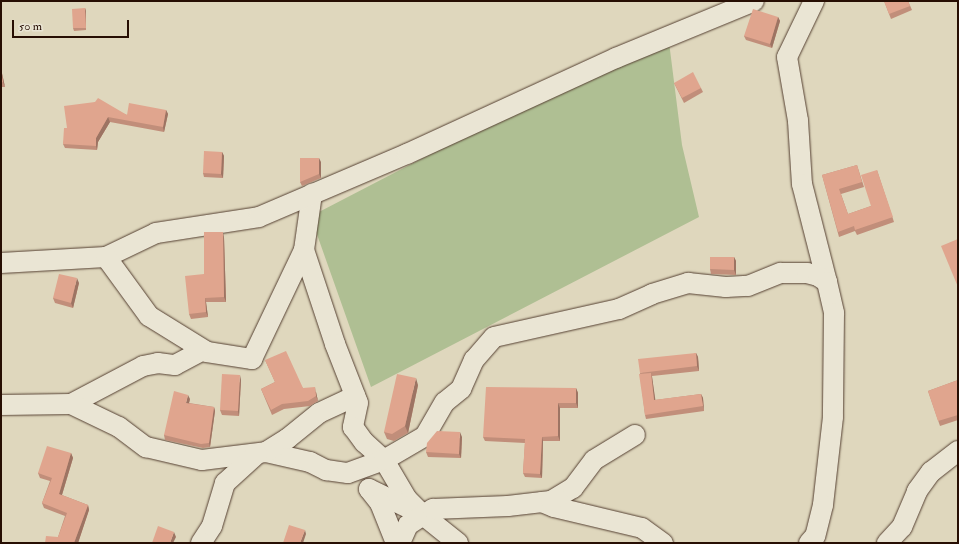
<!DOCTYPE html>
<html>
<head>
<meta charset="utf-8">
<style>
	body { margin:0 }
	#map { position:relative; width:959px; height:544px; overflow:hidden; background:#dfd7bd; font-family:"IM FELL Double Pica",serif }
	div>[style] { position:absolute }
	.green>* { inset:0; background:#afbf93 }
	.roads { filter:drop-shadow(0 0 1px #554032) drop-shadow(0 0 1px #554032) }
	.minor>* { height:20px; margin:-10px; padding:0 10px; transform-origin:10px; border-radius:10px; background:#eae5d4 }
	.wall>* { inset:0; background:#c18e7a }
	.shaded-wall>* { inset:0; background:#9d7463 }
	.building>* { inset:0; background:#e0a58e }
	span { translate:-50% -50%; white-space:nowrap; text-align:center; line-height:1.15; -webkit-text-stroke:3px #eae5d4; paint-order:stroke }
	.frame { position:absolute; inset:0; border:2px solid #270e03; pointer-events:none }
	.scale { position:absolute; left:12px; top:20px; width:117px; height:18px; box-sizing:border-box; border:2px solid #270e03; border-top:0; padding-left:5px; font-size:12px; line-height:14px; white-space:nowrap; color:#270e03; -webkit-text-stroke:3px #eae5d4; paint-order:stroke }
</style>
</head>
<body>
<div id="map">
	<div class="green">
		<i style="clip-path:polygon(669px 42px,682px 145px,699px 217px,371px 387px,314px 226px,317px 213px,448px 145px)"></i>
	</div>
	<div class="roads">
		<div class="minor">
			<i style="left:814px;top:1px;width:62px;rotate:115.7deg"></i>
			<i style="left:787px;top:57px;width:65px;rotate:80.2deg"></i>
			<i style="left:798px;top:121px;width:63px;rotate:86.4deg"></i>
			<i style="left:802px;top:184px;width:101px;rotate:75.7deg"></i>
			<i style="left:304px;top:250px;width:57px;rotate:-81.9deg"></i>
			<i style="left:106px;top:257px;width:55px;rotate:-25.6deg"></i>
			<i style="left:156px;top:233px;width:104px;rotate:-8.8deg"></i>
			<i style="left:259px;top:217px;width:161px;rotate:-23.1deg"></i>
			<i style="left:407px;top:154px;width:230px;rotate:-24.7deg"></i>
			<i style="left:616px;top:58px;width:149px;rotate:-22.4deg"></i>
			<i style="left:1px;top:263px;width:105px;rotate:-3.3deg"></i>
			<i style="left:106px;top:257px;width:73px;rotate:53.9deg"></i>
			<i style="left:149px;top:316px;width:68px;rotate:31.8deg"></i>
			<i style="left:207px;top:352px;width:46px;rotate:8.8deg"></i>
			<i style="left:252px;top:359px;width:121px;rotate:-64.5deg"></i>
			<i style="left:304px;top:250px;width:99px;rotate:71.7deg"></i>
			<i style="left:335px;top:344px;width:63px;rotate:68.7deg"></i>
			<i style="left:358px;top:403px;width:25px;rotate:102deg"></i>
			<i style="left:353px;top:427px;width:19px;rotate:54deg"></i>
			<i style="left:364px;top:442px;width:27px;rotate:42deg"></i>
			<i style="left:384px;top:460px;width:45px;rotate:59.5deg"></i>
			<i style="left:407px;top:499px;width:23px;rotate:45deg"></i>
			<i style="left:71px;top:404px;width:81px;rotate:-27.8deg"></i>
			<i style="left:143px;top:366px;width:15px;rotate:-11deg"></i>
			<i style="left:158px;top:363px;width:17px;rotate:7deg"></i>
			<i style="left:175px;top:365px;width:32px;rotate:-28deg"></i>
			<i style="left:1px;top:405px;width:70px;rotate:-0.8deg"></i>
			<i style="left:71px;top:404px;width:53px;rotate:25.6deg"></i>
			<i style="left:119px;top:427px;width:34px;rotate:37deg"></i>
			<i style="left:146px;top:447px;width:57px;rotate:13.1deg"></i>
			<i style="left:202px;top:460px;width:64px;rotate:-7.1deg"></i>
			<i style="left:266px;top:452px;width:45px;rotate:12.8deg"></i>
			<i style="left:310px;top:462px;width:18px;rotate:27deg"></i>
			<i style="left:326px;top:470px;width:22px;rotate:8deg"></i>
			<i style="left:348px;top:473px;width:38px;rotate:-20deg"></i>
			<i style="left:384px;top:460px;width:48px;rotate:-30.3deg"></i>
			<i style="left:425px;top:436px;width:39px;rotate:-60deg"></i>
			<i style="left:445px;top:402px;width:21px;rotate:-39deg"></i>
			<i style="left:461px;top:389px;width:32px;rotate:-66deg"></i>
			<i style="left:474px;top:360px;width:30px;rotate:-49deg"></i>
			<i style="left:494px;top:337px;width:128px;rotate:-12.6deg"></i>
			<i style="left:619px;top:309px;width:36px;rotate:-24deg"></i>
			<i style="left:652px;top:294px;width:38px;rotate:-17deg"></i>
			<i style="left:688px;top:283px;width:38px;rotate:6deg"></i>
			<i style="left:726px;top:287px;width:22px;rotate:-3deg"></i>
			<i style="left:748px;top:286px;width:35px;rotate:-22deg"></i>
			<i style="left:781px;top:273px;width:26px"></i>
			<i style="left:807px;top:273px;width:11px;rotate:15deg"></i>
			<i style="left:818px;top:276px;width:11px;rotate:34deg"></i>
			<i style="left:827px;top:282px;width:32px;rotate:77deg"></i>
			<i style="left:834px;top:313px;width:104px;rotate:90.6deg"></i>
			<i style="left:833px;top:417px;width:89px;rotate:96.5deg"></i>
			<i style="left:823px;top:505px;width:32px;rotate:104deg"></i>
			<i style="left:815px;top:536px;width:9px;rotate:131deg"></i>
			<i style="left:266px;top:452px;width:25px;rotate:-32deg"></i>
			<i style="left:287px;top:439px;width:41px;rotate:-39.1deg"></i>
			<i style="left:319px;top:413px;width:40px;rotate:-25deg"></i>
			<i style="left:369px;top:489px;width:60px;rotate:25.7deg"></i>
			<i style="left:423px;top:515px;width:45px;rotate:38.7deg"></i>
			<i style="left:369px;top:489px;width:18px;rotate:52deg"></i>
			<i style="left:380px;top:503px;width:43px;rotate:68.2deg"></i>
			<i style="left:542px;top:502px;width:13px;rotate:23deg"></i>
			<i style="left:554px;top:507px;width:90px;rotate:13.4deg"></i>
			<i style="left:642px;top:528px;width:26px;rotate:36deg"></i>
			<i style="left:201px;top:543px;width:20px;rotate:-57deg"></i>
			<i style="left:212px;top:526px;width:45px;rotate:-73.2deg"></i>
			<i style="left:225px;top:483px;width:43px;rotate:-42.2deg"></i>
			<i style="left:400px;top:543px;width:20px;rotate:-66deg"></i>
			<i style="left:408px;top:525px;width:30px;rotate:-33deg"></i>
			<i style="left:433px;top:509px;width:75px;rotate:-2.3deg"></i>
			<i style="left:508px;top:506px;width:43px;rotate:-6.6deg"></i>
			<i style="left:551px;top:501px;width:26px;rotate:-31deg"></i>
			<i style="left:573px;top:488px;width:35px;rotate:-53deg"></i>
			<i style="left:594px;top:460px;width:48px;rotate:-31.4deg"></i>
			<i style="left:887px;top:543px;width:22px;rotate:-47deg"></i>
			<i style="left:902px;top:527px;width:39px;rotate:-67deg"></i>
			<i style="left:917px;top:491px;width:24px;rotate:-54deg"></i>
			<i style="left:931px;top:472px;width:34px;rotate:-38deg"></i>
		</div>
	</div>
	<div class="wall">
		<i style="clip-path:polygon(884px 1px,908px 1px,912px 10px,891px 19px)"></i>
		<i style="clip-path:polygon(85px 8px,86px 11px,86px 30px,74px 31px,73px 28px)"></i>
		<i style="clip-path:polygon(778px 17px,780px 21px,772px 48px,746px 40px,744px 36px)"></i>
		<i style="clip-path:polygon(1px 69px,5px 87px,1px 87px)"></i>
		<i style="clip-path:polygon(674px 83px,701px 88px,703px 92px,684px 103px)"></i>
		<i style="clip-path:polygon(95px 102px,127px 115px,166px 110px,168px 114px,164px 132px,110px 122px,98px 142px,97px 150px,65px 148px,63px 144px,67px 128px)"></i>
		<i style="clip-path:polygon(222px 152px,224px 156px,223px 178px,204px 177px,203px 173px)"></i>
		<i style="clip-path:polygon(321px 162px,321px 178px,302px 186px,300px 182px)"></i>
		<i style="clip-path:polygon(857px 165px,864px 187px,841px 194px,848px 214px,871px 206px,877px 170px,894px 222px,857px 235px,855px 231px,839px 237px,822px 175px)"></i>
		<i style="clip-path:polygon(224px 237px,226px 302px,206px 302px,208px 317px,191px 319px,189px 314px,204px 274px)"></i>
		<i style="clip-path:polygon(734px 257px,736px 261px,736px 275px,711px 274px,710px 269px)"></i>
		<i style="clip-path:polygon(79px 283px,73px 308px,55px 303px,53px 298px)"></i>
		<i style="clip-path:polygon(696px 353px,698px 357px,699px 371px,652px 376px,655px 400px,701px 394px,703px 398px,704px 411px,646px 419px,645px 415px,640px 373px)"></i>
		<i style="clip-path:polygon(265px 360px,303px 388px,316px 392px,318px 401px,310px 406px,284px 409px,272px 415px,261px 389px,275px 382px)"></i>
		<i style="clip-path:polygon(241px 380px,239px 416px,222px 415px,220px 410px)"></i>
		<i style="clip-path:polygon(958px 380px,958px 420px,940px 426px,928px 391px)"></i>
		<i style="clip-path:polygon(418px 385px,408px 433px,394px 441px,387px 439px,384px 432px)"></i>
		<i style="clip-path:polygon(576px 388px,578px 393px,578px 408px,560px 408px,560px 441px,543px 441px,542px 478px,525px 477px,523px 473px,525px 443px,485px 441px,483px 437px)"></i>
		<i style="clip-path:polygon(190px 399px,189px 403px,214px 407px,215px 411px,210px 447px,203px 448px,165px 440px,164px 435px)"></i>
		<i style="clip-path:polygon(462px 437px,461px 458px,428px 457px,426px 452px)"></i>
		<i style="clip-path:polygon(71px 453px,73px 458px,62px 495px,88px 505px,89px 510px,78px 543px,45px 543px,58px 537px,65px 516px,44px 508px,42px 503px,50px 481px,40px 478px,38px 473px)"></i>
	</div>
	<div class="shaded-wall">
		<i style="clip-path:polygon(85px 8px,86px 11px,86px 30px,86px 28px)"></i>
		<i style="clip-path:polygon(778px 17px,780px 21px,772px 48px,770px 44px)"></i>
		<i style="clip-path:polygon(1px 69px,5px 87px,3px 82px)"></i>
		<i style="clip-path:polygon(166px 110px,168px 114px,164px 132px,163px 127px)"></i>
		<i style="clip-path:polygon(108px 117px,110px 122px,98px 142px,97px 150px,96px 146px,96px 138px)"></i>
		<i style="clip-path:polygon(222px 152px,224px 156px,223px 178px,221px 174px)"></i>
		<i style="clip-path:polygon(319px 158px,321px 162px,321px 178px,319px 174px)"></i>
		<i style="clip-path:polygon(223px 232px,224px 237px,226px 302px,224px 297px)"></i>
		<i style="clip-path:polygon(734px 257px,736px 261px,736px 275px,734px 270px)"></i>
		<i style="clip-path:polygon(77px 278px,79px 283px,73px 308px,71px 303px)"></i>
		<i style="clip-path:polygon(205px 298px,206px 302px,208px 317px,206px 312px)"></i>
		<i style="clip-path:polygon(696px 353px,698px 357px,699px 371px,697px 366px)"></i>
		<i style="clip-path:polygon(651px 373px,652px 377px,656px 404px,654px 400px)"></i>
		<i style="clip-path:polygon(240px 375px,241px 380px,239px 416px,238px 411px)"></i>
		<i style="clip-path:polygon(416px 378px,418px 385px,408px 433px,405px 426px)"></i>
		<i style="clip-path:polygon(315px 387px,316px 392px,318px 401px,316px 396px)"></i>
		<i style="clip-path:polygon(576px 388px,578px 393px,578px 408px,576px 403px)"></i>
		<i style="clip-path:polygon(701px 394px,703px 398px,704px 411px,703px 406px)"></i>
		<i style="clip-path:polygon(188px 395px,190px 399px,188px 407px,186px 403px)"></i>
		<i style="clip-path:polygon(558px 403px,560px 408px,560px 441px,558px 436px)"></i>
		<i style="clip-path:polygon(214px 407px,215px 411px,210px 447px,209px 443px)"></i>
		<i style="clip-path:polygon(460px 432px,462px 437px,461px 458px,459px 454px)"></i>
		<i style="clip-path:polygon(542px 437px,543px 441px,542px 478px,540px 474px)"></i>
		<i style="clip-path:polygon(71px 453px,73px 458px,61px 498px,59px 494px)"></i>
		<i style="clip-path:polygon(88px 505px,89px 510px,78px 543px,74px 543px)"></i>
		<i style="clip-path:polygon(305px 530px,306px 534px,303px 543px,300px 543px)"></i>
		<i style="clip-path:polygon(174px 532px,176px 537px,173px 543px,170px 543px)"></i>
	</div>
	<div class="building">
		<i style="clip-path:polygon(884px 1px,908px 1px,910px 6px,889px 14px)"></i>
		<i style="clip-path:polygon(85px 8px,86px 28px,73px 28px,72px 9px)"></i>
		<i style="clip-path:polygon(753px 9px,778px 17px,770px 44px,744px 36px)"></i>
		<i style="clip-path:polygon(1px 72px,3px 82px,1px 83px)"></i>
		<i style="clip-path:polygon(693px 72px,701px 88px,682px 98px,674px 83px)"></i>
		<i style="clip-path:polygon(98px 98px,127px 115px,129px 103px,166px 110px,163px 127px,108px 117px,96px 138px,96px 146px,63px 144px,64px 128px,67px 128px,64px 106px,95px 102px)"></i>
		<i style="clip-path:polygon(204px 151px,222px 152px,221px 174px,203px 173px)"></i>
		<i style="clip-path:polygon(300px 158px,319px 158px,319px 174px,300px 182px)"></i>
		<i style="clip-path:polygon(857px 165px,862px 182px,839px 189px,848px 214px,871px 206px,861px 175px,877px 170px,893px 217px,855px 230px,854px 226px,838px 232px,822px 175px)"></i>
		<i style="clip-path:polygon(204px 232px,223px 232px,224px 297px,205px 298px,206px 312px,189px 314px,185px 276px,204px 274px)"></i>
		<i style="clip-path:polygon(958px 239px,958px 287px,941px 246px)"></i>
		<i style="clip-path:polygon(710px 257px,734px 257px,734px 270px,710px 269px)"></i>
		<i style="clip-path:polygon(59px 274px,77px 278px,71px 303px,53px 298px)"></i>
		<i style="clip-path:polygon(286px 351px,303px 388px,315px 387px,316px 396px,308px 401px,282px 404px,271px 410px,261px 389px,275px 382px,265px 360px)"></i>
		<i style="clip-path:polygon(696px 353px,697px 366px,640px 373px,638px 359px)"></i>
		<i style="clip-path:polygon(651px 373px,654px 400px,701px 394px,703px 406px,645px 415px,639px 374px)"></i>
		<i style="clip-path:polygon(222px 374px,240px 375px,238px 411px,220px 410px)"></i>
		<i style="clip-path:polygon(397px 374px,416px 378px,405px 426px,392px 434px,384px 432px)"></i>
		<i style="clip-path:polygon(958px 380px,958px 415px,938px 421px,928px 391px)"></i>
		<i style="clip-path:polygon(486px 387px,576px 388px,576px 403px,558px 403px,558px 436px,542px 437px,540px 474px,523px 473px,525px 439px,483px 437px)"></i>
		<i style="clip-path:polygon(174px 391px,188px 395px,186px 403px,214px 407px,209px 443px,201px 444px,164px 435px)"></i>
		<i style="clip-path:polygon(437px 431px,460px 432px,459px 454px,426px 452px,427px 443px)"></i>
		<i style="clip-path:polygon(47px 446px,71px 453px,59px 494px,88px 505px,74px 543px,45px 543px,46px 536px,58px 537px,67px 513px,42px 503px,52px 478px,38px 473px)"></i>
		<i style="clip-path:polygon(289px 525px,305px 530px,300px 543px,283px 543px)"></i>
		<i style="clip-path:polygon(158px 526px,174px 532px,170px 543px,152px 543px)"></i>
	</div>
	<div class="frame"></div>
	<div class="scale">50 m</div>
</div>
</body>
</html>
